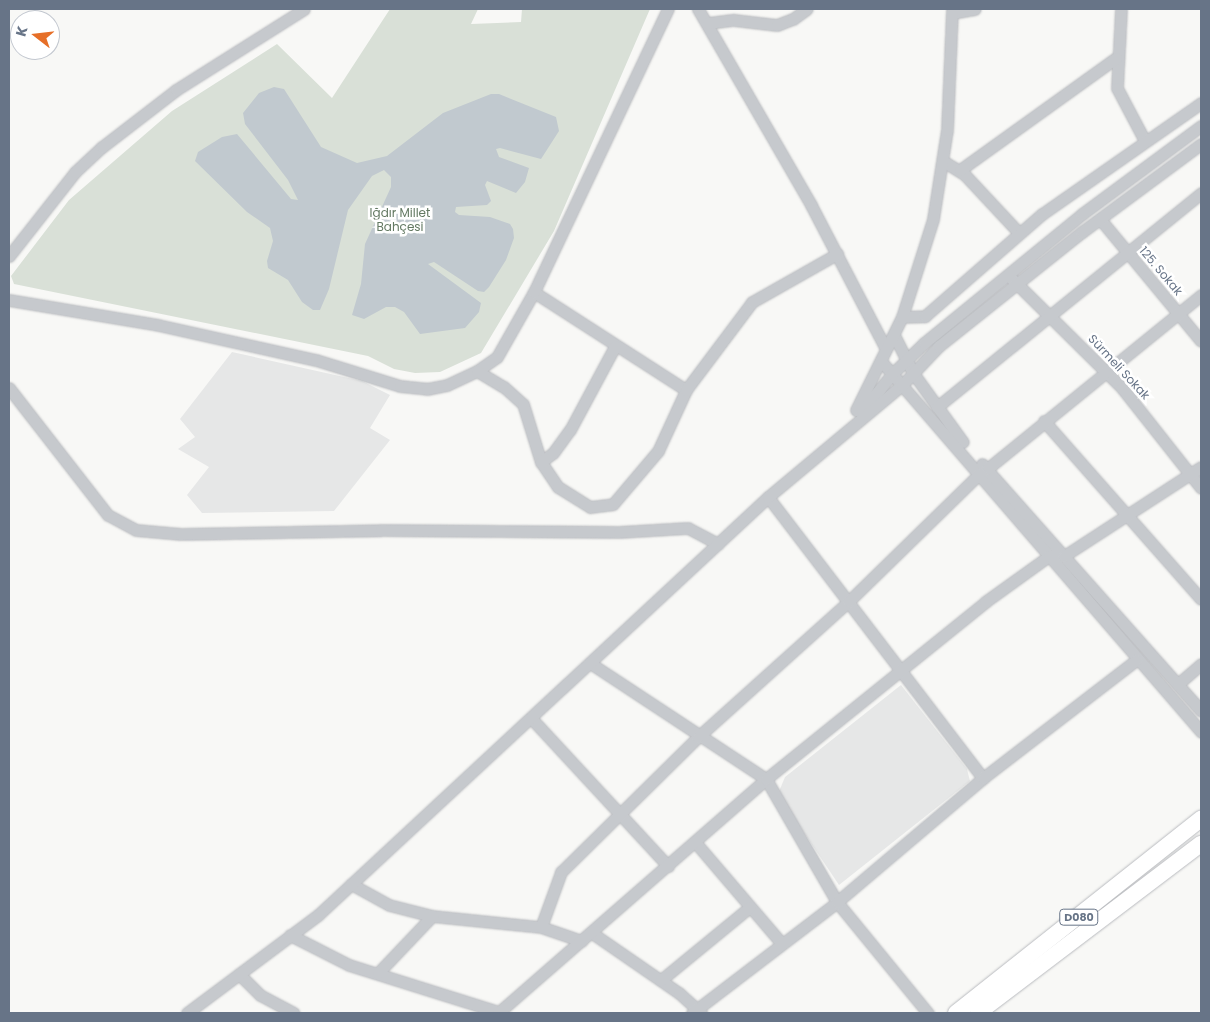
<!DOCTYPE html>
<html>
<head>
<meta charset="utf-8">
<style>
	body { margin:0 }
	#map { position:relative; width:1210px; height:1022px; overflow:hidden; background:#f8f8f6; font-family:Poppins,sans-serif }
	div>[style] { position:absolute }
	.built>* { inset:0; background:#e6e7e7 }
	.green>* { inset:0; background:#d9e0d7 }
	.water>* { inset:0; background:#c1c9cf }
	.roads { filter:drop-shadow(0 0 1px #b9bbbf) drop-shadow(0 0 1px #b9bbbf) }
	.minor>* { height:11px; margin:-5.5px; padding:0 5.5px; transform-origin:5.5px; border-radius:5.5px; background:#c6c9cd }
	.highway>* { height:16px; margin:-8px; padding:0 8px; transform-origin:8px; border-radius:8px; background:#fff }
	span { translate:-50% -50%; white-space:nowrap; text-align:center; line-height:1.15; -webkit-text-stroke:5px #fff; paint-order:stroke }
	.shield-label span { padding:1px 4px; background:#fff; border:1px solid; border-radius:4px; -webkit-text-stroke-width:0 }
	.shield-label { font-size:11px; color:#677487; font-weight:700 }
	.park-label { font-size:12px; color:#637962 }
	.street-label { font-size:12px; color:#677487 }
	.frame { position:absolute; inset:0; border:10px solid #677487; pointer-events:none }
	.north { position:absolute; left:10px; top:10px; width:50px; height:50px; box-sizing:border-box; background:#fff; border:1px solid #c2c7cf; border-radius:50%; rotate:286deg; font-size:14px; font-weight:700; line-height:20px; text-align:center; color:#677487 }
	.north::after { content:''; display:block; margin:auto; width:18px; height:22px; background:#e66f28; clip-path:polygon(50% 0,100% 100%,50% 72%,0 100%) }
</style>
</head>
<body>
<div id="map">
	<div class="built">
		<i style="clip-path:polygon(232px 352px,362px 381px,390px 395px,370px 428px,390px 440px,334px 511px,202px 513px,187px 495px,209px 467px,178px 449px,195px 437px,180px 419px)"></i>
		<i style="clip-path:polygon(901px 685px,967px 769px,970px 781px,839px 885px,778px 794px,785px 777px)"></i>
	</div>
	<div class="green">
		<i style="clip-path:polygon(390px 9px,478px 9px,471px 24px,521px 22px,522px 9px,650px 9px,554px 231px,481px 353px,440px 372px,415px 373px,394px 369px,368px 356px,14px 284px,11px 276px,69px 200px,172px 111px,277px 44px,332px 98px)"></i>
	</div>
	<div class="water">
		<i style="clip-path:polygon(274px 87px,284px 89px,321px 147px,357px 163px,387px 156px,443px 113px,491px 94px,499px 94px,556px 117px,559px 131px,541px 159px,500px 148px,496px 149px,499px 157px,529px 168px,525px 182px,516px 193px,487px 181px,485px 185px,491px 201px,487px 205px,456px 207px,455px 212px,459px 215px,490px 217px,510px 224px,513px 229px,514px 238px,506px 260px,489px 287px,484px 292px,478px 291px,434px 262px,428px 264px,481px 303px,479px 312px,465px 328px,420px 334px,404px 312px,395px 307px,386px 307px,364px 319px,352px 315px,361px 284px,365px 244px,391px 187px,391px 177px,384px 170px,372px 176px,348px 210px,329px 289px,320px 310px,313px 310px,302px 302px,288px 280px,268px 268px,267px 261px,273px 241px,270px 228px,247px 212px,195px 161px,198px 152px,222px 137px,237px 134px,291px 199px,298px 200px,288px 180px,245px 124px,243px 113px,259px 93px)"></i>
	</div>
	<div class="roads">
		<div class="minor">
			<i style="left:698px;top:9px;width:226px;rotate:60deg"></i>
			<i style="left:811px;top:205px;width:162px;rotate:62.5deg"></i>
			<i style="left:1121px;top:9px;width:79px;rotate:92.9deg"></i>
			<i style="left:1117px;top:88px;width:60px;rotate:62.2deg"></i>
			<i style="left:952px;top:13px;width:23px;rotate:-10deg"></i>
			<i style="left:708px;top:23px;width:26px;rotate:-7deg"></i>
			<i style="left:734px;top:20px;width:43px;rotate:6.6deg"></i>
			<i style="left:777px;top:25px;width:17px;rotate:-21deg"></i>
			<i style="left:793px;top:19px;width:17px;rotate:-36deg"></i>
			<i style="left:943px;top:161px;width:26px;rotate:32deg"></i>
			<i style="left:965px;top:175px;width:79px;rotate:47deg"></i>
			<i style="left:960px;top:170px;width:192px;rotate:-35.7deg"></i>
			<i style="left:1100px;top:219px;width:158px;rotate:50.4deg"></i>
			<i style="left:9px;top:256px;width:107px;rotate:-51.8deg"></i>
			<i style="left:75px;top:172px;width:37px;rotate:-43deg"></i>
			<i style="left:102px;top:147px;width:93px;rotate:-37.6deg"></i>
			<i style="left:176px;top:90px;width:151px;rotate:-32.3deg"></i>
			<i style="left:1012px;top:279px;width:155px;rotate:44.7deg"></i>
			<i style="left:1122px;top:388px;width:127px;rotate:51.7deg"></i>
			<i style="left:534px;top:292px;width:181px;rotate:32.8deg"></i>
			<i style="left:9px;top:300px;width:151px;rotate:9.5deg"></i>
			<i style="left:158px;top:325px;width:162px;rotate:12.5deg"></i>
			<i style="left:316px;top:360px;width:88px;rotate:17.2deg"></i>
			<i style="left:400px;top:386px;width:27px;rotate:6deg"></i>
			<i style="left:427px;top:389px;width:20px;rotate:-11deg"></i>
			<i style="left:447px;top:385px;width:33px;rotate:-25deg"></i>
			<i style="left:477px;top:371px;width:24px;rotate:-35deg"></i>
			<i style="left:497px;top:357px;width:75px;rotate:-60.4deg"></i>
			<i style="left:534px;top:292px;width:313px;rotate:-64.7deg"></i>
			<i style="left:902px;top:317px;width:23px;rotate:-2deg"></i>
			<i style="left:925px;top:316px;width:155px;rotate:-41.1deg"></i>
			<i style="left:1042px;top:214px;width:194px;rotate:-34.9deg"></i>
			<i style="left:894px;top:335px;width:42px;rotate:63.4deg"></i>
			<i style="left:913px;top:373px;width:85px;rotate:54.1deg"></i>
			<i style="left:881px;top:361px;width:490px;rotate:49.2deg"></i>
			<i style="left:477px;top:371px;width:31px;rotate:31deg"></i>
			<i style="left:504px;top:387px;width:25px;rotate:42deg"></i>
			<i style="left:523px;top:404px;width:61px;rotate:72.8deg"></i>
			<i style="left:541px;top:462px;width:30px;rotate:56deg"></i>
			<i style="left:558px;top:487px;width:38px;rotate:32deg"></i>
			<i style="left:590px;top:507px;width:23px;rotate:-7deg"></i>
			<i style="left:613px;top:504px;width:70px;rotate:-49.7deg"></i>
			<i style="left:658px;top:451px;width:67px;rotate:-65.3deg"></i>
			<i style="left:686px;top:390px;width:110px;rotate:-53.1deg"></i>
			<i style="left:752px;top:302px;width:98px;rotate:-29.5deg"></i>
			<i style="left:9px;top:388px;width:161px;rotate:52.1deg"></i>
			<i style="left:108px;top:515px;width:32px;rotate:28deg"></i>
			<i style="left:136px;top:530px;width:45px;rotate:5.1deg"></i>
			<i style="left:181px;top:534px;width:200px;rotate:-1.1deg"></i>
			<i style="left:381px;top:530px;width:238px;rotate:0.5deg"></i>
			<i style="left:619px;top:532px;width:69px;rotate:-3.3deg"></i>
			<i style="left:688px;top:528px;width:34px;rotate:28deg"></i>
			<i style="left:937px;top:407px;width:340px;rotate:-39deg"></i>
			<i style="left:856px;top:410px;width:104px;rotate:-63.7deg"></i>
			<i style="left:902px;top:317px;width:103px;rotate:-72.4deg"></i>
			<i style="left:933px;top:219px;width:90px;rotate:-81.1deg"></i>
			<i style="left:947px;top:130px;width:121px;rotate:-87.6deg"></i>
			<i style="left:862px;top:411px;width:48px;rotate:-51deg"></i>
			<i style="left:892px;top:374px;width:45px;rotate:-44.1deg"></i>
			<i style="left:924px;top:343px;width:204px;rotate:-39.2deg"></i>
			<i style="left:1082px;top:214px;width:148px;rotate:-36.5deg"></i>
			<i style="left:1044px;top:421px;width:237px;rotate:48.6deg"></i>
			<i style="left:541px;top:462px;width:15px;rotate:-37deg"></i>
			<i style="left:553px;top:453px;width:29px;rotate:-54deg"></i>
			<i style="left:570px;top:430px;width:95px;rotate:-61.8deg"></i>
			<i style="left:982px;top:464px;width:330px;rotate:48.4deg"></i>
			<i style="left:987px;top:469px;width:276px;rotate:-39.1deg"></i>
			<i style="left:768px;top:497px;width:354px;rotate:52.6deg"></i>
			<i style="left:590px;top:663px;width:211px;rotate:33.4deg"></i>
			<i style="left:766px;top:779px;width:142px;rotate:60deg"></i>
			<i style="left:837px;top:902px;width:144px;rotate:50.7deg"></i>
			<i style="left:1178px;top:684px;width:30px;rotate:-41deg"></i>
			<i style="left:531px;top:718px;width:202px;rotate:47.2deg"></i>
			<i style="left:695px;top:842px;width:134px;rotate:49.5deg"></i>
			<i style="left:351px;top:884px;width:43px;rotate:28.9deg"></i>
			<i style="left:389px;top:905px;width:44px;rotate:14.3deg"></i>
			<i style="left:432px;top:916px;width:110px;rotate:5.8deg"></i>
			<i style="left:541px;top:927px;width:43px;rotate:18.9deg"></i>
			<i style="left:541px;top:927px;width:59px;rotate:-70deg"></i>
			<i style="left:561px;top:872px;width:192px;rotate:-44.6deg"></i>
			<i style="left:698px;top:737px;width:203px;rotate:-42deg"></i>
			<i style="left:849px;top:601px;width:183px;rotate:-44.3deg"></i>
			<i style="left:592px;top:933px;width:106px;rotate:34.6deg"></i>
			<i style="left:679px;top:993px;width:30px;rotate:42deg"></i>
			<i style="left:290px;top:935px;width:66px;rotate:27deg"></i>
			<i style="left:349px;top:965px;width:157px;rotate:17.4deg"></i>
			<i style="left:378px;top:973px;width:79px;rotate:-46.5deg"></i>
			<i style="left:239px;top:974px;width:30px;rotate:45deg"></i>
			<i style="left:260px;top:995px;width:38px;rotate:28deg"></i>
			<i style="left:661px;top:980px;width:115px;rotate:-39.4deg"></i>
			<i style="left:187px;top:1013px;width:164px;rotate:-36.8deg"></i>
			<i style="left:318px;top:915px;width:614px;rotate:-42.89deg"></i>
			<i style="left:768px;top:497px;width:175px;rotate:-39.9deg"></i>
			<i style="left:902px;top:385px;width:54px;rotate:-46.5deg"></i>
			<i style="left:939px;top:346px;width:183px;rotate:-38.6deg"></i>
			<i style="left:1082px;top:232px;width:148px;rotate:-36.5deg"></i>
			<i style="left:498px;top:1013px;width:356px;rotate:-41.1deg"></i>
			<i style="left:766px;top:779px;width:282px;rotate:-38.9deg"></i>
			<i style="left:985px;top:602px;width:79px;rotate:-35.7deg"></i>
			<i style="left:1049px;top:556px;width:15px"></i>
			<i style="left:1064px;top:556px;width:163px;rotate:-33deg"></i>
			<i style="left:692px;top:1013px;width:183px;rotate:-37.4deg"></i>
			<i style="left:837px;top:902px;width:192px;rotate:-40.3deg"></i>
			<i style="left:983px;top:778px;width:193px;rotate:-37.6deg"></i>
		</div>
		<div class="highway">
			<i style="left:956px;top:1013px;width:313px;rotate:-38.4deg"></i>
			<i style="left:978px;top:1013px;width:280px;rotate:-37.2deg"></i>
		</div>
	</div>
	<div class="shield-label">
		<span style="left:1079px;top:917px">D080</span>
	</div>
	<div class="park-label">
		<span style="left:400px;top:220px">Iğdır Millet<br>Bahçesi</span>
	</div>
	<div class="street-label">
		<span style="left:1161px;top:271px;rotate:50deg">125. Sokak</span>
		<span style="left:1119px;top:367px;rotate:47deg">Sürmeli Sokak</span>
	</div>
	<div class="frame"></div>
	<div class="north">K</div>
</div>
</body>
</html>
